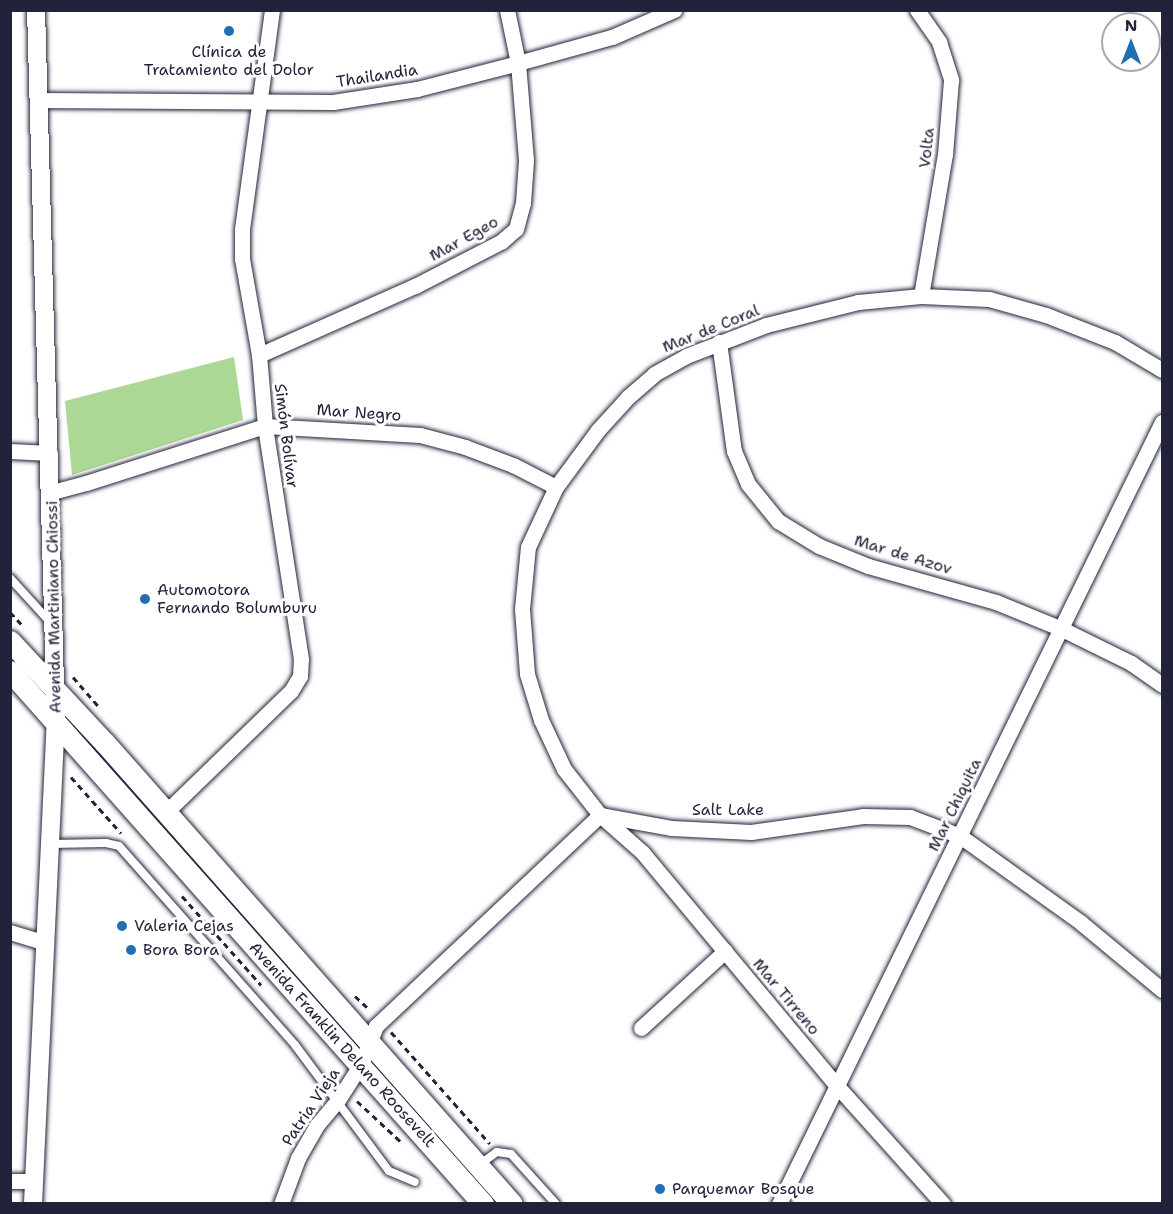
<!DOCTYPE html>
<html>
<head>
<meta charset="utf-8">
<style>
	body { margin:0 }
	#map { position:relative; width:1173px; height:1214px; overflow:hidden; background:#fff; font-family:"Shantell Sans",sans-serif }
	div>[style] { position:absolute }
	.green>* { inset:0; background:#acd795 }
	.path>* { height:3px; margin-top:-1.5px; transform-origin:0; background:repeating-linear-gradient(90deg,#22223b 0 6px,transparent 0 10.5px) }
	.roads { filter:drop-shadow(0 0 2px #22223b) drop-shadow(0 0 2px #22223b) }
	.service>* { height:8px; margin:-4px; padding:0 4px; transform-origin:4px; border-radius:4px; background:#fff }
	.minor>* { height:15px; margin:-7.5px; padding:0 7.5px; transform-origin:7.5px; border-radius:7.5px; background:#fff }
	.tertiary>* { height:18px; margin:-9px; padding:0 9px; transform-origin:9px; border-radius:9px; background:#fff }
	.secondary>* { height:21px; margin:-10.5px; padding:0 10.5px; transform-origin:10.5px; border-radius:10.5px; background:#fff }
	.dots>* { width:16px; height:16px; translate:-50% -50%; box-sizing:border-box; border:3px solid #fff; border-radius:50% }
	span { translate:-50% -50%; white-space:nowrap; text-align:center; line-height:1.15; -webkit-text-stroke:6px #fff; paint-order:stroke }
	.poi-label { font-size:16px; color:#22223b }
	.left { translate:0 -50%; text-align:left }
	.street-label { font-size:16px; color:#22223b }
	.frame { position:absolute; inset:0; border:12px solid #22223b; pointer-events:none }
	.north { position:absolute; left:1101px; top:12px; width:60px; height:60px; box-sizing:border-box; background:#fff; border:2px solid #a7a7b1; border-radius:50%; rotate:0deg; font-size:16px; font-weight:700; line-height:24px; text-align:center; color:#22223b }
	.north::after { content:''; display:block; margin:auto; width:21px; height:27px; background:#1f6fb2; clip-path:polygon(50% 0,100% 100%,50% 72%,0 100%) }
</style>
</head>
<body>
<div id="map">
	<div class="green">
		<i style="clip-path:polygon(234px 357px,243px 420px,72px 475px,65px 401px)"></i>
	</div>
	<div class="path">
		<i style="left:10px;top:612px;width:21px;rotate:47deg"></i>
		<i style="left:73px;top:677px;width:41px;rotate:48.9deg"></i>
		<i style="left:71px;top:777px;width:75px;rotate:48.2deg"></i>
		<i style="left:182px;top:896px;width:119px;rotate:48.4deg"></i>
		<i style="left:355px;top:996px;width:21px;rotate:43deg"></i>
		<i style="left:391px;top:1032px;width:149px;rotate:48.5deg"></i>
		<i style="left:357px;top:1101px;width:59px;rotate:42.9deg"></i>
	</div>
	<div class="roads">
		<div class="service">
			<i style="left:10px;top:578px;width:59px;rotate:47.7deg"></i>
			<i style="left:50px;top:844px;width:56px;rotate:-1deg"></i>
			<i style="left:106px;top:843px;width:13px;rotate:13deg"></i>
			<i style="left:119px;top:846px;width:266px;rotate:48.5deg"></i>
			<i style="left:295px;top:1045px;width:157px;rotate:53.3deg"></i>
			<i style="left:389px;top:1171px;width:28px;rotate:23deg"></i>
			<i style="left:479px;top:1165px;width:22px;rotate:-36deg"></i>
			<i style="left:497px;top:1152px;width:14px;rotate:8deg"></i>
			<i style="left:511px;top:1154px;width:67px;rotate:48deg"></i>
		</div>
		<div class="minor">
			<i style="left:917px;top:10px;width:39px;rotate:55deg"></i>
			<i style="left:939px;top:42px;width:40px;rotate:72deg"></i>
			<i style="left:951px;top:80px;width:74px;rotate:94.6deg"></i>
			<i style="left:945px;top:154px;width:144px;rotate:99.6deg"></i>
			<i style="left:38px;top:100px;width:295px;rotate:0.4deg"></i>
			<i style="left:333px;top:102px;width:85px;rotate:-8.8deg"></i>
			<i style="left:417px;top:89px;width:104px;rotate:-14.4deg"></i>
			<i style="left:518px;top:63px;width:98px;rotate:-15.5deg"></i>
			<i style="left:612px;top:37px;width:68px;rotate:-23.5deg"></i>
			<i style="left:719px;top:342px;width:110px;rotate:82.2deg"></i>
			<i style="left:734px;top:451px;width:36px;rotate:67deg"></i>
			<i style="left:748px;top:484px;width:48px;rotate:51deg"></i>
			<i style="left:778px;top:521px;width:48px;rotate:31.4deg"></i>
			<i style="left:819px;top:546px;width:53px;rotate:22.2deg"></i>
			<i style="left:868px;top:566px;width:133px;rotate:15.7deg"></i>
			<i style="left:996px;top:602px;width:71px;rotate:22.2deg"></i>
			<i style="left:1062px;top:629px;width:77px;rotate:26.2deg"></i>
			<i style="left:1131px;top:663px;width:38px;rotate:35deg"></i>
			<i style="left:259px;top:355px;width:171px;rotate:-23.9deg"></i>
			<i style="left:415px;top:286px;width:98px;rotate:-27.3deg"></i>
			<i style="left:502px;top:241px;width:18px;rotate:-41deg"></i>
			<i style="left:516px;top:229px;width:27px;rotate:-75deg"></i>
			<i style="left:523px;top:203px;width:43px;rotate:-86deg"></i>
			<i style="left:526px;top:160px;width:97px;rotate:-94.7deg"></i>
			<i style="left:518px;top:63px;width:54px;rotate:-101.7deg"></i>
			<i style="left:10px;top:451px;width:40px;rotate:2.9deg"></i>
			<i style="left:52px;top:492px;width:35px;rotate:-15deg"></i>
			<i style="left:86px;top:483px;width:188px;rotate:-17.7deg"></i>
			<i style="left:265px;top:426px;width:155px;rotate:3.3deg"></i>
			<i style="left:420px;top:435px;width:47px;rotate:14.9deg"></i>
			<i style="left:465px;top:447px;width:51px;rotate:20.6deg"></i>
			<i style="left:513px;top:465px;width:48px;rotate:27.1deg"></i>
			<i style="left:165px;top:813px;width:175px;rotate:-44.1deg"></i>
			<i style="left:291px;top:691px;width:17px;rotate:-59deg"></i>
			<i style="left:300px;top:676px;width:17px;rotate:-87deg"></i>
			<i style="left:301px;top:659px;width:236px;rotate:-98.8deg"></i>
			<i style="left:265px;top:426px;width:71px;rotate:-94.8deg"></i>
			<i style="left:259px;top:355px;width:97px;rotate:-100deg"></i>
			<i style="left:242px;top:259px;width:30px;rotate:-90deg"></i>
			<i style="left:242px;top:229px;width:221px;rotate:-82.2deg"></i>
			<i style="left:10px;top:932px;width:37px;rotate:17deg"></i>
			<i style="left:641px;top:1028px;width:114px;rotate:-42.5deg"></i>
			<i style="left:10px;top:1181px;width:23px"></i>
			<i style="left:281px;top:1204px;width:49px;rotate:-69.7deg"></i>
			<i style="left:298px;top:1158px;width:38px;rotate:-60deg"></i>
			<i style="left:317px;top:1125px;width:33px;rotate:-50deg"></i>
			<i style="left:338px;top:1100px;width:43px;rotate:-57.4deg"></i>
			<i style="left:361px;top:1064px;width:41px;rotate:-68.5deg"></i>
			<i style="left:376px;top:1026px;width:308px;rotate:-43.3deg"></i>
			<i style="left:600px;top:815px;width:72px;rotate:10.4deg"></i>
			<i style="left:671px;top:828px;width:80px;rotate:2.9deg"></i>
			<i style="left:751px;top:832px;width:113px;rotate:-8.1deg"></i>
			<i style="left:863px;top:816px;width:47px;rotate:1.2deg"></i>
			<i style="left:910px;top:817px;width:53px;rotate:20.8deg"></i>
			<i style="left:960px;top:836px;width:148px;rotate:35.6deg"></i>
			<i style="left:1080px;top:922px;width:107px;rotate:39.7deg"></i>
			<i style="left:779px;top:1204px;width:871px;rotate:-63.91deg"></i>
			<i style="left:943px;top:1204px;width:159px;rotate:-131.9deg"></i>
			<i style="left:837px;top:1086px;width:303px;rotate:-129.8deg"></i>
			<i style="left:643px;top:853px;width:57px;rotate:-138.5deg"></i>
			<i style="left:600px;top:815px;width:58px;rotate:-128deg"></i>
			<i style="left:564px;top:769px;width:54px;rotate:-115.1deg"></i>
			<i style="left:541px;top:720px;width:48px;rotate:-106.9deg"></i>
			<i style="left:527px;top:674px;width:65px;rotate:-94.4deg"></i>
			<i style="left:522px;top:609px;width:62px;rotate:-84.5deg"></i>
			<i style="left:528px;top:547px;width:66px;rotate:-65deg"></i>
			<i style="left:556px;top:487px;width:71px;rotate:-53.6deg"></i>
			<i style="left:598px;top:430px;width:45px;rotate:-47.7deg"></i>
			<i style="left:628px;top:397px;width:35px;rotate:-41deg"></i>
			<i style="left:654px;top:374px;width:37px;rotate:-29deg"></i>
			<i style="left:686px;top:356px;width:86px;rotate:-21.2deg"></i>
			<i style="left:766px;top:325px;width:95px;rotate:-14deg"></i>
			<i style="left:858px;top:302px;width:63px;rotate:-5.4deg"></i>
			<i style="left:921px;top:296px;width:68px;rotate:2.5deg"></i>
			<i style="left:989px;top:299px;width:59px;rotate:15.7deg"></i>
			<i style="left:1046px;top:315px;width:74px;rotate:21.4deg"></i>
			<i style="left:1115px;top:342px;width:55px;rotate:30.8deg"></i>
		</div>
		<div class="tertiary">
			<i style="left:33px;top:1204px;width:485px;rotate:-87.3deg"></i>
			<i style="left:56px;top:720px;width:710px;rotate:-91.61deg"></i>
		</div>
		<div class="secondary">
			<i style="left:10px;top:641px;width:138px;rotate:47.1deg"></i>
			<i style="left:104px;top:742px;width:616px;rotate:48.55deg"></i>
			<i style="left:10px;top:671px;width:713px;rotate:48.41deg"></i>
		</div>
	</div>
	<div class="dots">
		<i style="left:229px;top:31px;background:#1f6fb2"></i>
		<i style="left:145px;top:599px;background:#1f6fb2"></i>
		<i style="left:122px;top:926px;background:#1f6fb2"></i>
		<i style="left:131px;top:950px;background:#1f6fb2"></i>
		<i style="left:660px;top:1189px;background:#1f6fb2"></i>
	</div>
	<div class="poi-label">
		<span style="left:229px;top:61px">Clínica de<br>Tratamiento del Dolor</span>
		<span class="left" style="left:157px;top:599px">Automotora<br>Fernando Bolumburu</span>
		<span class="left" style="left:134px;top:926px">Valeria Cejas</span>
		<span class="left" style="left:143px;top:950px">Bora Bora</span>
		<span class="left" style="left:672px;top:1189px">Parquemar Bosque</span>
	</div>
	<div class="street-label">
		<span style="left:377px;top:76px;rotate:-9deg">Thailandia</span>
		<span style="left:927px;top:148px;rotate:-84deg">Volta</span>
		<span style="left:464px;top:239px;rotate:-29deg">Mar Egeo</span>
		<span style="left:711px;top:329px;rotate:-22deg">Mar de Coral</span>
		<span style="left:359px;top:413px;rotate:4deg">Mar Negro</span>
		<span style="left:286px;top:436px;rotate:83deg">Simón Bolívar</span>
		<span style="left:903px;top:555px;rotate:17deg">Mar de Azov</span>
		<span style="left:54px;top:607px;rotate:-91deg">Avenida Martiniano Chiossi</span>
		<span style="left:955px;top:805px;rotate:-64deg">Mar Chiquita</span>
		<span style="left:728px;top:810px">Salt Lake</span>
		<span style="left:786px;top:997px;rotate:50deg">Mar Tirreno</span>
		<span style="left:342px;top:1045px;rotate:48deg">Avenida Franklin Delano Roosevelt</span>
		<span style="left:311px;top:1107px;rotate:-56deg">Patria Vieja</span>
	</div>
	<div class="frame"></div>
	<div class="north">N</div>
</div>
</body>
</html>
